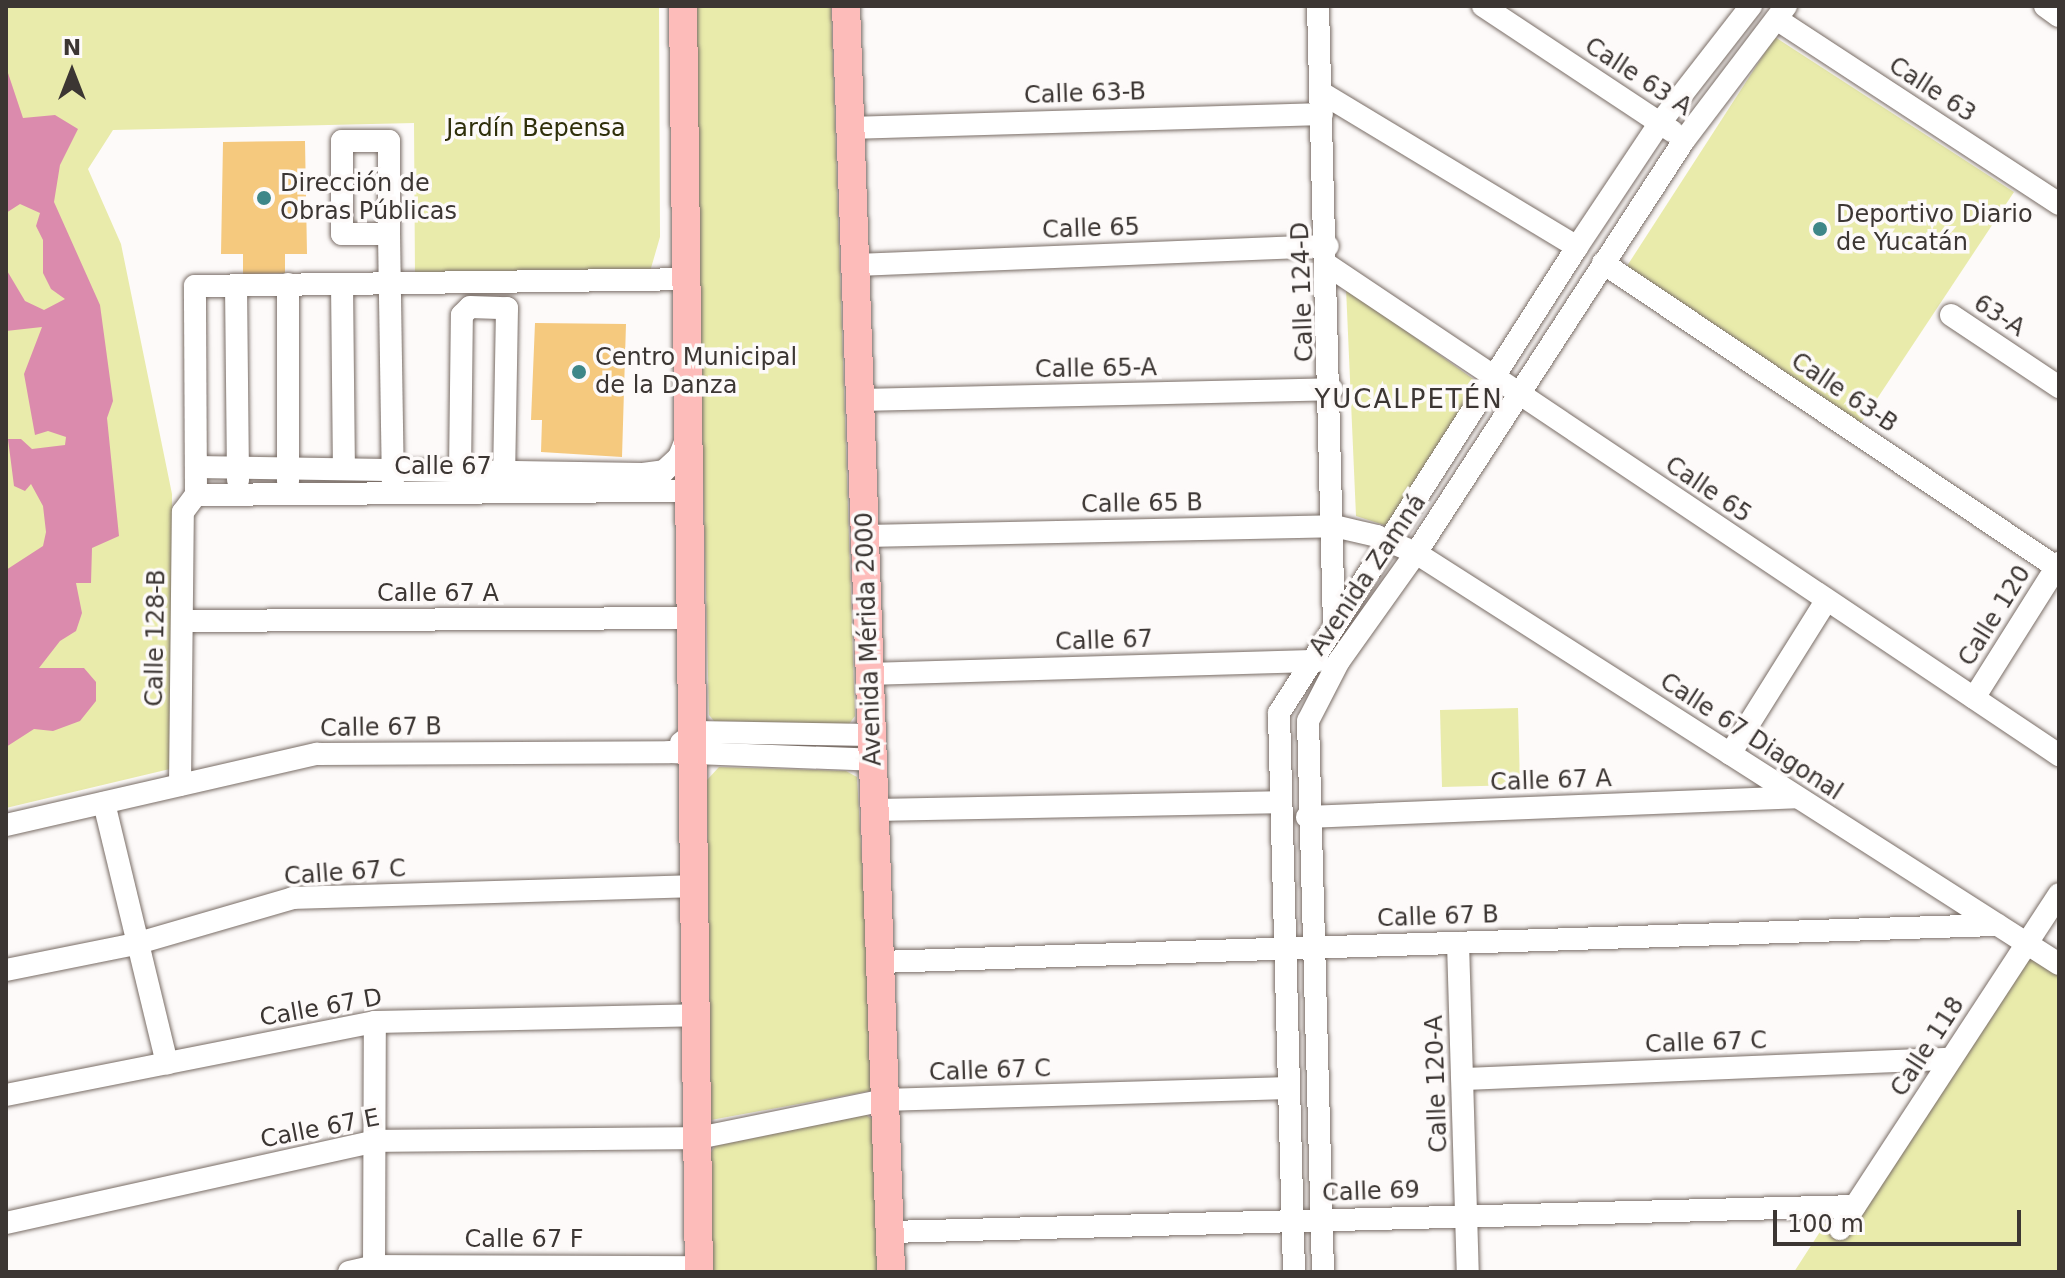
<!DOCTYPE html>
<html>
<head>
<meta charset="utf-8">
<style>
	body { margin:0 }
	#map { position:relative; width:2065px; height:1278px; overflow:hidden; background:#fdfaf9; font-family:"DejaVu Sans",sans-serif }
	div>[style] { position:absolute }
	.green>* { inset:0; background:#e9ebab }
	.water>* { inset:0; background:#db8bad }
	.building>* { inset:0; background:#f5c97e }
	.roads { filter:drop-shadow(0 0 2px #796d66) drop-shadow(0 0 2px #796d66) }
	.minor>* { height:22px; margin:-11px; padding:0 11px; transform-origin:11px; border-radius:11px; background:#fff }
	.major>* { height:28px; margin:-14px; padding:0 14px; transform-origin:14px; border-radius:14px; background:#fdbcba }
	.dots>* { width:22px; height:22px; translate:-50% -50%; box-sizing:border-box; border:4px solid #fdfaf9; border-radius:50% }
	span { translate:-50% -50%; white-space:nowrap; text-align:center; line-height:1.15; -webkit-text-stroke:7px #fdfaf9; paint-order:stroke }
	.street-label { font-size:24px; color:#3c3633 }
	.park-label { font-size:24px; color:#2e2e09 }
	.poi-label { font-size:24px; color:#3c3633 }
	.left { translate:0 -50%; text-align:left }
	.neighbourhood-label { font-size:26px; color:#3c3633; letter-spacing:2px }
	.frame { position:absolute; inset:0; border:8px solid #3c3633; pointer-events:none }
	.north { position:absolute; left:32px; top:32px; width:80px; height:80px; -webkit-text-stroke:6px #fdfaf9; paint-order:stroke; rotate:0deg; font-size:22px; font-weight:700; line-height:32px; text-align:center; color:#3c3633 }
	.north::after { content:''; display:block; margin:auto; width:28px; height:36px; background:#3c3633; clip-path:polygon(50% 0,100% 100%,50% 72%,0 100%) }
	.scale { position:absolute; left:1773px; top:1210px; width:248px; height:36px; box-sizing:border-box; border:4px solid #3c3633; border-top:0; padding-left:10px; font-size:24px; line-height:28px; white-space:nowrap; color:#3c3633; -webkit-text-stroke:6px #fdfaf9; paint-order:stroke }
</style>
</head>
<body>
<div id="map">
	<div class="green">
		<i style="clip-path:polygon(6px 6px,659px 6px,660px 237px,649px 275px,415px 277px,414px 123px,113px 130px,88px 169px,121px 244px,172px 494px,174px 768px,6px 808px)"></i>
		<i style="clip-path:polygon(692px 6px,831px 6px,855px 716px,849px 724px,714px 721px,709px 715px)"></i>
		<i style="clip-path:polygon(1775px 37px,2014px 192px,1861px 423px,1627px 266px)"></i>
		<i style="clip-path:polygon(1346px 288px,1483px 386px,1396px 529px,1356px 516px)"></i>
		<i style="clip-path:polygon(1518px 708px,1520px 785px,1442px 787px,1440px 710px)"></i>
		<i style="clip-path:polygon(719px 767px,846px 771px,857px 777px,875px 1090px,711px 1120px,707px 780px)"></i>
		<i style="clip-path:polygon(2030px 952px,2059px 971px,2059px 1272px,1794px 1272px,1825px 1224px,1846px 1236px)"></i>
		<i style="clip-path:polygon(866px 1115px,872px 1119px,878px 1272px,711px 1272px,710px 1154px,715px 1146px)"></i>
	</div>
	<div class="water">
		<i style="clip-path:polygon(6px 67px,23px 118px,55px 115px,78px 129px,60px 165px,54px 202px,100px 305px,113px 401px,107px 418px,119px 536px,92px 548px,91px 583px,76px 583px,82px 613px,76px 631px,60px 641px,39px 668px,84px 668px,96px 682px,96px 701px,80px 721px,53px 731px,34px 729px,6px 747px,6px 570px,43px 546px,46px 532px,43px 506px,31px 484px,25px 491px,14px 486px,8px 439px,21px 439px,32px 449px,65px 445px,66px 437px,48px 431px,35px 435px,24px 374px,42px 327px,6px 331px,6px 269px,25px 301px,44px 310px,65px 299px,51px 289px,43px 273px,43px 240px,36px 226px,40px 213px,20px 204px,6px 213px)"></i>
	</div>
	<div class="building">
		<i style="clip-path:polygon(305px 141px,307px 254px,285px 254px,285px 273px,243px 274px,243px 254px,221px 254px,223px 142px)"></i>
		<i style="clip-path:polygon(535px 323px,626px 324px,622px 457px,541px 452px,542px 420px,531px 420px)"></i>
	</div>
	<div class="roads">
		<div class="minor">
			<i style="left:1318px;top:6px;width:618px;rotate:88.52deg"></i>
			<i style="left:1483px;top:6px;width:227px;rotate:33.5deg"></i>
			<i style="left:2045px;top:6px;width:17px;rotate:36deg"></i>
			<i style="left:1778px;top:20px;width:336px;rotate:33.2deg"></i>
			<i style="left:1322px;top:93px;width:298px;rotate:31.1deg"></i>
			<i style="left:851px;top:128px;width:471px;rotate:-1.7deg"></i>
			<i style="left:342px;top:141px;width:47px"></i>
			<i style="left:389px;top:141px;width:93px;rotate:90deg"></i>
			<i style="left:389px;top:234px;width:47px;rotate:180deg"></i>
			<i style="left:342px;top:234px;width:93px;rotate:-90deg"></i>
			<i style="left:389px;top:234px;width:251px;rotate:89.1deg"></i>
			<i style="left:1603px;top:263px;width:546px;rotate:33.86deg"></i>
			<i style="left:855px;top:265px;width:473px;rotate:-2.3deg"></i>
			<i style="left:1329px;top:266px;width:879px;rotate:33.82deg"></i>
			<i style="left:288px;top:284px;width:197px;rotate:90deg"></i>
			<i style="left:342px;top:284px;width:185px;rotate:89.4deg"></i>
			<i style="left:236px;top:285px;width:195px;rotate:89.4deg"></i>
			<i style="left:1951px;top:315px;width:130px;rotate:33.7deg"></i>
			<i style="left:860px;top:400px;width:472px;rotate:-1.3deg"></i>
			<i style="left:196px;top:467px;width:447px;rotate:0.9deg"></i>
			<i style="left:643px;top:474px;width:21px;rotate:-8deg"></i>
			<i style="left:664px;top:471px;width:21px;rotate:-43deg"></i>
			<i style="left:679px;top:457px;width:22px;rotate:-68deg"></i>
			<i style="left:460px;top:471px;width:156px;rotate:-89.3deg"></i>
			<i style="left:462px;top:315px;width:11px;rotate:-45deg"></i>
			<i style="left:470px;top:307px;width:37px;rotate:2deg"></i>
			<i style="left:507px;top:308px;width:178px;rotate:91deg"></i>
			<i style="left:196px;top:495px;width:209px;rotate:-90.3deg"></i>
			<i style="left:195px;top:286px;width:493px;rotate:-0.8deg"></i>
			<i style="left:196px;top:495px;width:495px;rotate:-0.5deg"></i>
			<i style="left:865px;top:536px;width:469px;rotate:-1.2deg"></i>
			<i style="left:1334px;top:526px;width:44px;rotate:13.1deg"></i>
			<i style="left:1377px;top:536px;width:43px;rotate:23.6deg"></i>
			<i style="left:1416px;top:553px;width:763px;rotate:32.59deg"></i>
			<i style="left:183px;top:621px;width:510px;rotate:-0.34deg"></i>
			<i style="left:870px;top:674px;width:448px;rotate:-1.7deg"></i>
			<i style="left:1974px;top:698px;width:160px;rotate:-57.8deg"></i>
			<i style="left:681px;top:743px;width:18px;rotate:-38deg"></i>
			<i style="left:695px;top:732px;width:177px;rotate:1deg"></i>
			<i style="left:1730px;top:754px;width:181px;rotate:-57.9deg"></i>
			<i style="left:180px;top:785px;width:273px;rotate:-89.4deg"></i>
			<i style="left:183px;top:512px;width:21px;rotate:-53deg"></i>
			<i style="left:104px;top:803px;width:268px;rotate:76.4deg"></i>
			<i style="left:875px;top:810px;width:402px;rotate:-1.1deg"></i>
			<i style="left:1307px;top:817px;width:490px;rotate:-2.3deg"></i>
			<i style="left:6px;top:825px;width:319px;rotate:-12.9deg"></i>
			<i style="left:317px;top:754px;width:352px;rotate:-0.3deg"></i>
			<i style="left:669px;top:752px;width:204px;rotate:2.2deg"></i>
			<i style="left:1458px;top:943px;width:329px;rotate:88.3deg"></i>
			<i style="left:880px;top:962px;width:1118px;rotate:-1.9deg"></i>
			<i style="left:6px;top:970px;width:132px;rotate:-11.4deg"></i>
			<i style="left:135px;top:944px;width:165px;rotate:-16.2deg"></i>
			<i style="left:293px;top:898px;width:403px;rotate:-1.7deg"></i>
			<i style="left:1464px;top:1079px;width:487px;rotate:-2.4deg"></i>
			<i style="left:6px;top:1095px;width:376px;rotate:-11.2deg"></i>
			<i style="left:375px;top:1022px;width:322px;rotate:-1.2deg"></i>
			<i style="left:6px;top:1223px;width:378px;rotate:-12.5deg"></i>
			<i style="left:375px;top:1141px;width:323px;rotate:-0.5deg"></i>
			<i style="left:698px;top:1138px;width:191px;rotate:-11.5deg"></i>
			<i style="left:885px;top:1100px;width:402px;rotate:-1.7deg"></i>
			<i style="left:1840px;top:1229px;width:400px;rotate:-56.8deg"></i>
			<i style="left:890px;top:1232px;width:965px;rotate:-1.54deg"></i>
			<i style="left:374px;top:1266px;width:244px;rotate:-89.8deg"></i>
			<i style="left:349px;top:1272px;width:26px;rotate:-13deg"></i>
			<i style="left:374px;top:1266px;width:325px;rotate:0.2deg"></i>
			<i style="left:1294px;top:1272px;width:559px;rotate:-91.54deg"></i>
			<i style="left:1279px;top:713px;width:553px;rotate:-57.4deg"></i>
			<i style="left:1577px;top:247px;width:148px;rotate:-56.3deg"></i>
			<i style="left:1659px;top:124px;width:150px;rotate:-52.1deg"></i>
			<i style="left:1323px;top:1272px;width:551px;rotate:-91.56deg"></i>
			<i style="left:1308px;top:721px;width:68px;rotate:-62.7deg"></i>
			<i style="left:1339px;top:661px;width:133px;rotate:-54.5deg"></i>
			<i style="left:1416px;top:553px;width:494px;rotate:-57deg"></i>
			<i style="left:1685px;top:139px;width:167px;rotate:-52.8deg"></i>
		</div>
		<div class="major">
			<i style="left:683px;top:6px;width:1266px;rotate:89.28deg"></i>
			<i style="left:846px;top:6px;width:1267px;rotate:87.96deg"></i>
		</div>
	</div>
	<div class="dots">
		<i style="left:264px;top:198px;background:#3e8788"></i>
		<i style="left:1820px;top:229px;background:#3e8788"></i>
		<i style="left:579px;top:372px;background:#3e8788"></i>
	</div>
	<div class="street-label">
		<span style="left:1638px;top:77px;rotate:33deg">Calle 63 A</span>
		<span style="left:1932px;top:90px;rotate:33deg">Calle 63</span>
		<span style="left:1085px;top:94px;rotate:-2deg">Calle 63-B</span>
		<span style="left:1091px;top:229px;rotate:-2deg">Calle 65</span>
		<span style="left:1303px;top:292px;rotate:-92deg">Calle 124-D</span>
		<span style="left:1999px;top:316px;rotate:33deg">63-A</span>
		<span style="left:1096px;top:369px;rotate:-1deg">Calle 65-A</span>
		<span style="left:1844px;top:393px;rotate:34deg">Calle 63-B</span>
		<span style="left:443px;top:467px">Calle 67</span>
		<span style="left:1708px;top:490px;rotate:34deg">Calle 65</span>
		<span style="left:1142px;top:504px;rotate:-1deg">Calle 65 B</span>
		<span style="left:1368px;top:575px;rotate:-56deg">Avenida Zamná</span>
		<span style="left:438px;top:594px">Calle 67 A</span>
		<span style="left:1995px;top:616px;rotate:-58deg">Calle 120</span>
		<span style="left:156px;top:638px;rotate:-89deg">Calle 128-B</span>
		<span style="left:869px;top:639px;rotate:-92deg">Avenida Mérida 2000</span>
		<span style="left:1104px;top:641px;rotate:-2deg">Calle 67</span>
		<span style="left:381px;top:728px;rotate:-1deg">Calle 67 B</span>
		<span style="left:1751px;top:737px;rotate:33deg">Calle 67 Diagonal</span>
		<span style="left:1551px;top:781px;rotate:-2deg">Calle 67 A</span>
		<span style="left:345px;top:873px;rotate:-4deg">Calle 67 C</span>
		<span style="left:1438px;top:917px;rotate:-2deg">Calle 67 B</span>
		<span style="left:321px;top:1008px;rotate:-10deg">Calle 67 D</span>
		<span style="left:1706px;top:1043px;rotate:-2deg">Calle 67 C</span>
		<span style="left:1928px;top:1047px;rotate:-57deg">Calle 118</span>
		<span style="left:990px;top:1071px;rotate:-2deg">Calle 67 C</span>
		<span style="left:1437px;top:1084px;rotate:-92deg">Calle 120-A</span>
		<span style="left:320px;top:1129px;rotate:-11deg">Calle 67 E</span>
		<span style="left:1371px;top:1192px;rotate:-2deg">Calle 69</span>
		<span style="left:524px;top:1240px">Calle 67 F</span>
	</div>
	<div class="park-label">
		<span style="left:536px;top:129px">Jardín Bepensa</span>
	</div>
	<div class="poi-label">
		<span class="left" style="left:280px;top:198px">Dirección de<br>Obras Públicas</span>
		<span class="left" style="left:1836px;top:229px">Deportivo Diario<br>de Yucatán</span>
		<span class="left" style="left:595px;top:372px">Centro Municipal<br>de la Danza</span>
	</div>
	<div class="neighbourhood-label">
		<span style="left:1409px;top:400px">YUCALPETÉN</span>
	</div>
	<div class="frame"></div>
	<div class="north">N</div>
	<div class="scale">100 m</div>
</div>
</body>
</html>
